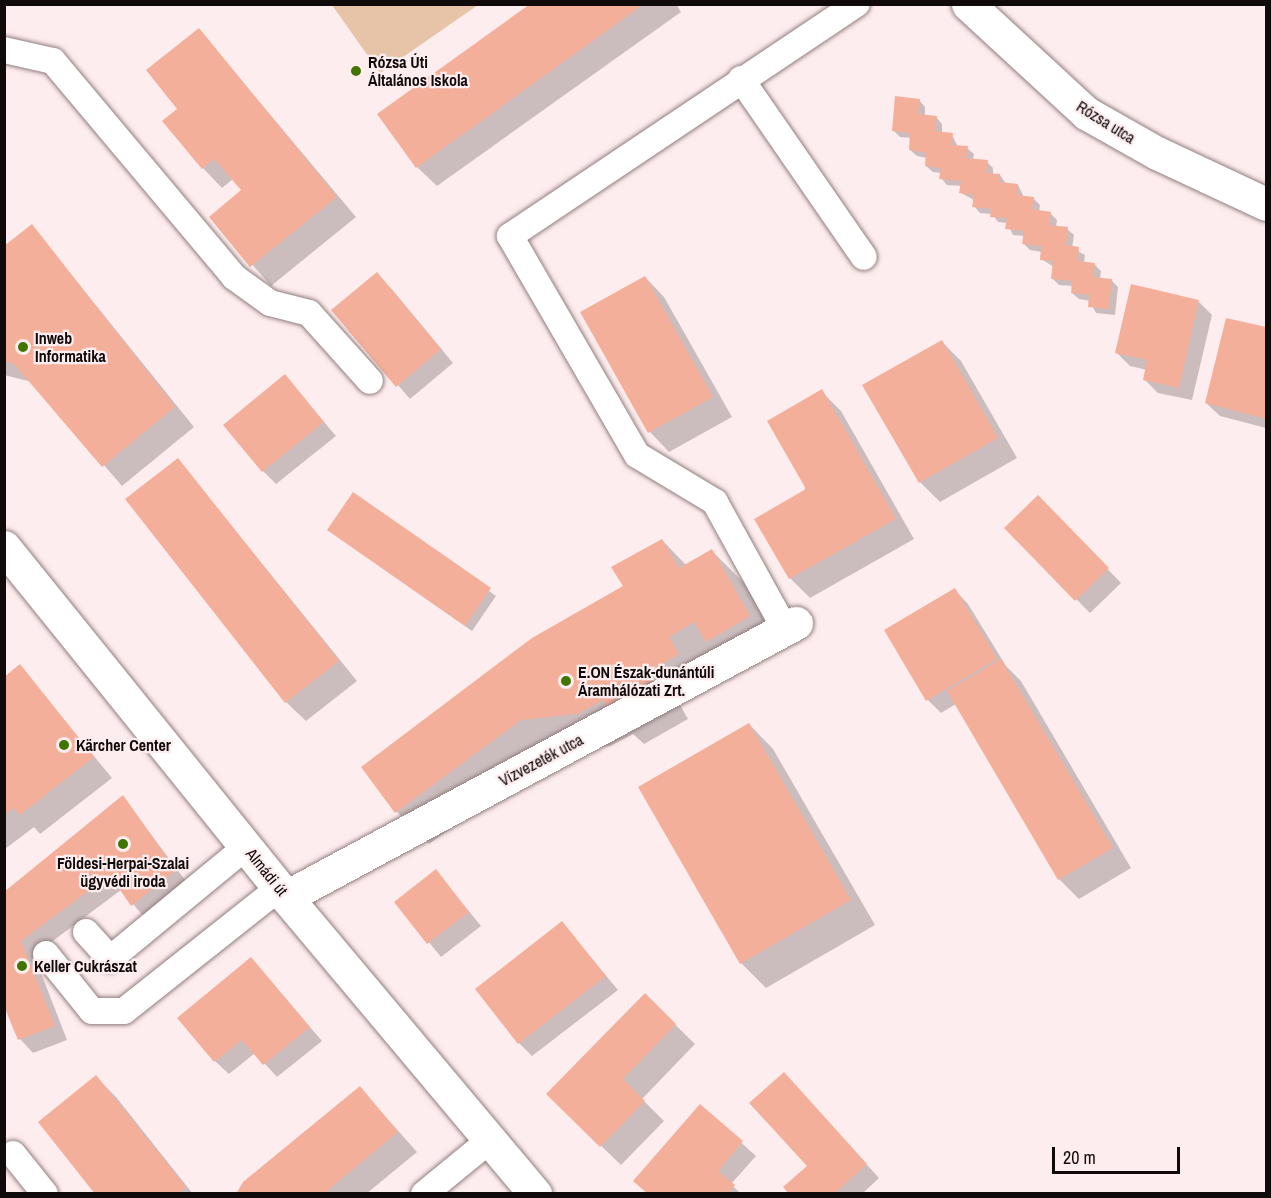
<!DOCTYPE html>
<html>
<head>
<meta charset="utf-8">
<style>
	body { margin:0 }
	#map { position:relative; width:1271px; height:1198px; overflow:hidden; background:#feedee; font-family:"Archivo Narrow",sans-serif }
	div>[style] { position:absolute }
	.green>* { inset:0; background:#e7c4a7 }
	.shadow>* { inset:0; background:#0003 }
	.building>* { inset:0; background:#f3af9a }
	.roads { filter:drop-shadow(0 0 2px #917e7f) drop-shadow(0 0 2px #917e7f) }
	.service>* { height:26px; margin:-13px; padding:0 13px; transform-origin:13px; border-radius:13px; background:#fff }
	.minor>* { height:33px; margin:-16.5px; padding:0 16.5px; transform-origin:16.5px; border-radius:16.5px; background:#fff }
	.tertiary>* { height:33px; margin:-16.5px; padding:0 16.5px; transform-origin:16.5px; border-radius:16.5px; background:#fff }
	.dots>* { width:16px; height:16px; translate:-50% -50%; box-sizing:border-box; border:3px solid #feedee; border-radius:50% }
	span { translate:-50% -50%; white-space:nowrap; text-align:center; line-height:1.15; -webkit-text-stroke:4.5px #feedee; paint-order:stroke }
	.poi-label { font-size:16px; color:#100a0a; font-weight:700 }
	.left { translate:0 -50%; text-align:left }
	.street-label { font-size:16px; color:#100a0a }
	.frame { position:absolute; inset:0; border:6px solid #100a0a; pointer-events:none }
	.scale { position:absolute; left:1052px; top:1147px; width:128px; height:27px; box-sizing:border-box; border:3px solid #100a0a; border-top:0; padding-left:8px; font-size:18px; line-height:21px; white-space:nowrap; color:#100a0a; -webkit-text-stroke:4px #feedee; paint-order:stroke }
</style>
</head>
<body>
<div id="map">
	<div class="green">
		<i style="clip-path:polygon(332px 5px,478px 5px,380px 73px)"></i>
	</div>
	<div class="shadow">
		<i style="clip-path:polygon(533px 4px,676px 4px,681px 12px,437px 186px,417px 167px)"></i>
		<i style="clip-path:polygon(199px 30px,356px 217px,271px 286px,211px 217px,243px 190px,233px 179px,222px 188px,203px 168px,180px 110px)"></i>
		<i style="clip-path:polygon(919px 100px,925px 107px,925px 116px,936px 117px,942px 124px,942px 134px,952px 135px,958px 147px,967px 148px,974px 154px,973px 160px,987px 162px,993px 168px,993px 175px,1000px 175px,1006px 184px,1018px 185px,1024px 197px,1033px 198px,1040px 205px,1039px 212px,1050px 213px,1057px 220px,1056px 227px,1067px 229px,1074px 235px,1072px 248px,1085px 255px,1084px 263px,1094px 264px,1101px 271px,1100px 279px,1112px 281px,1118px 287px,1115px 315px,1096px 313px,1090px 301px,1079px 299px,1072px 293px,1073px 286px,1059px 285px,1053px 279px,1054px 267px,1041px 259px,1042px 252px,1030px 250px,1024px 244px,1025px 236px,1013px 235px,1007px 223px,998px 222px,992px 214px,980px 213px,974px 206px,974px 200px,961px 193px,962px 186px,947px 185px,941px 178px,941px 173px,933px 172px,926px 166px,927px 158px,917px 156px,910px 150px,911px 138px,900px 137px,893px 130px)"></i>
		<i style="clip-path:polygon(32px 226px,194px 427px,122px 486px,32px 382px,4px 375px,4px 248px)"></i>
		<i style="clip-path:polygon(645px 277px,664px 297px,732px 417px,669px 452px,650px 432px,582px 312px)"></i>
		<i style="clip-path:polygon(390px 287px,453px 363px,410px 399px,333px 310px)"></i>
		<i style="clip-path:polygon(1199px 302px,1212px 315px,1192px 400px,1158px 393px,1145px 380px,1147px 370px,1130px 366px,1117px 353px)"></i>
		<i style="clip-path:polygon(1227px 319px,1266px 329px,1266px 428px,1220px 416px,1206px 403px)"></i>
		<i style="clip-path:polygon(941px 341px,961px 361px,1017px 458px,940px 502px,920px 482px)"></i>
		<i style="clip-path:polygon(285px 376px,336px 436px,276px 484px,263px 471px)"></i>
		<i style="clip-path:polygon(821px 391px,841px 411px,914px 539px,810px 598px,790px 578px)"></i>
		<i style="clip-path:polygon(178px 460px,357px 681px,306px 721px,286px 702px)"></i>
		<i style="clip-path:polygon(353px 494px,496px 596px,472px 631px,328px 530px)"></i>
		<i style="clip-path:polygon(1038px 497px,1121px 583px,1090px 613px,1006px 528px)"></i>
		<i style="clip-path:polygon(662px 540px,687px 566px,712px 551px,745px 584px,782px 649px,740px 673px,723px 657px,710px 687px,680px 705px,688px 719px,644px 744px,633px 734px,610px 746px,554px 753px,429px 844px,397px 812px,364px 767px,625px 587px)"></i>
		<i style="clip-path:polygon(955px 590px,968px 604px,1006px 666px,1021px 681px,1131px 868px,1079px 899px,1059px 879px,956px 704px,941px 713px,928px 700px)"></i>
		<i style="clip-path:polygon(20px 666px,112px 778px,40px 834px,34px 827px,5px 849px,4px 678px)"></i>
		<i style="clip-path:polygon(749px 724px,773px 749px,875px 925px,766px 988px,741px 963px)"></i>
		<i style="clip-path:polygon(123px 797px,188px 884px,145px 918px,121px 890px,34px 955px,67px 1040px,33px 1053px,20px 1039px,4px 1001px,4px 894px)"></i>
		<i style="clip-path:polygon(436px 871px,481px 926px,441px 957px,396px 902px)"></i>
		<i style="clip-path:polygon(562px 923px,618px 990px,532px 1056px,519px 1043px)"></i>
		<i style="clip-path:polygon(251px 959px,322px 1041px,277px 1077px,255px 1053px,229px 1074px,215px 1061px)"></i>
		<i style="clip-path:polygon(645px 995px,695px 1044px,642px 1099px,664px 1121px,621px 1165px,568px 1114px)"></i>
		<i style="clip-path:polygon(784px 1074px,879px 1178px,862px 1194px,791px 1194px,809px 1166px)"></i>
		<i style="clip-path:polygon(96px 1077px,116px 1097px,193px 1194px,97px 1194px)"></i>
		<i style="clip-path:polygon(360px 1088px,417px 1152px,366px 1194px,238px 1194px)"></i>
		<i style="clip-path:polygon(700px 1106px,756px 1156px,731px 1184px,741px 1194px,648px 1194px)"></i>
	</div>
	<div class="building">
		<i style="clip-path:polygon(530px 4px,644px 4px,416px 168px,377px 114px)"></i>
		<i style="clip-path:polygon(199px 28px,337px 197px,250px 267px,209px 217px,241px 190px,214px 159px,202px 169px,162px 121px,177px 109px,146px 70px)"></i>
		<i style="clip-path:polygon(895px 96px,920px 99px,918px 114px,937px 116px,935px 131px,953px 133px,952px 145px,968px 146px,966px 158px,988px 160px,986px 173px,1000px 174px,1000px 182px,1018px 184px,1017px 195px,1034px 197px,1032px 209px,1051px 212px,1049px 225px,1068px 227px,1066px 245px,1079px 247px,1078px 261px,1095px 263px,1093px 277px,1112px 279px,1109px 309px,1088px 307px,1089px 295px,1071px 293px,1072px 281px,1051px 279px,1053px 261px,1040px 260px,1041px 246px,1022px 244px,1024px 231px,1005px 229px,1007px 218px,990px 217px,991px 209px,972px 207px,974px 195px,959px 193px,961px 181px,939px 179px,941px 168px,925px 166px,926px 153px,909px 150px,910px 133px,892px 131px)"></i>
		<i style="clip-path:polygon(32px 224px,175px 407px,102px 467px,14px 364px,4px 361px,4px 246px)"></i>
		<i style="clip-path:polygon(377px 272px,441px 349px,396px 387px,331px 310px)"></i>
		<i style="clip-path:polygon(645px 276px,713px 397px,648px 433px,580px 312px)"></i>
		<i style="clip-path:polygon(1131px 284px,1199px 300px,1179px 388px,1143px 380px,1147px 360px,1115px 353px)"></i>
		<i style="clip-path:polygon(1226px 318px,1266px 327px,1266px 419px,1205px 403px)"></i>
		<i style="clip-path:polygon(942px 340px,998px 438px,919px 483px,862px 385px)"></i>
		<i style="clip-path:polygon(285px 374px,324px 422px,262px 472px,223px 425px)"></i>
		<i style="clip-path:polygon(822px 389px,896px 519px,789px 579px,754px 519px,806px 489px,767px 421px)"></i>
		<i style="clip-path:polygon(178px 458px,339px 661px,285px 703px,125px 499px)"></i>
		<i style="clip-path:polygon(353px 492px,491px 588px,465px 626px,327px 530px)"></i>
		<i style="clip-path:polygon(1038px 495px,1109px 568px,1075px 601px,1004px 528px)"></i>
		<i style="clip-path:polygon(662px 539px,679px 568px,712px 549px,750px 616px,706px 642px,694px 622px,669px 637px,679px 654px,648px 672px,657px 686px,610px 713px,603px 700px,577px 714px,521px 720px,395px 813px,361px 767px,532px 638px,623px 586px,611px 567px)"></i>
		<i style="clip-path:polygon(955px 588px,997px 659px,926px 701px,884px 630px)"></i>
		<i style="clip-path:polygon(1001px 659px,1113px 848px,1058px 880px,947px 691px)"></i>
		<i style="clip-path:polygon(20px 664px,94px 757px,20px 815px,14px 808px,4px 815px,4px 677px)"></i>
		<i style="clip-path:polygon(749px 723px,851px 900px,740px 964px,638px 787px)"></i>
		<i style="clip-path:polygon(123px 795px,176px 870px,131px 906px,110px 875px,21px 941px,55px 1026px,18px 1040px,4px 1006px,4px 892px)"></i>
		<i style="clip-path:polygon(436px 869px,469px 912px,427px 944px,394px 902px)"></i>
		<i style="clip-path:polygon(562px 921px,606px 976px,518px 1044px,475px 989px)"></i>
		<i style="clip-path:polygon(251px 957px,310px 1027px,263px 1065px,242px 1040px,214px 1062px,177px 1018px)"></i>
		<i style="clip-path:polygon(645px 993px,676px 1024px,623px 1079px,645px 1101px,600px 1147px,546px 1094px)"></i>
		<i style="clip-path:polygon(784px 1072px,867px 1164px,834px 1194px,789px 1194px,783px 1187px,807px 1166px,749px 1103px)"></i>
		<i style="clip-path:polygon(96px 1075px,186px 1187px,177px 1194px,95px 1194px,38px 1122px)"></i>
		<i style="clip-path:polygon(360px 1086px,398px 1132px,323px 1194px,236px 1194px,243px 1182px)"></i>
		<i style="clip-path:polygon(700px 1104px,743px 1141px,718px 1171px,735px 1185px,728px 1194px,648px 1194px,633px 1181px)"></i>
	</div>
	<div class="roads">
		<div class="service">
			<i style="left:4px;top:50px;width:50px;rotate:12.7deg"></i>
			<i style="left:53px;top:61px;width:282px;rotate:50deg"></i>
			<i style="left:234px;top:277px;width:44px;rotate:35.8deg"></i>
			<i style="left:270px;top:303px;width:40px;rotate:14.4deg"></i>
			<i style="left:309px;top:313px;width:91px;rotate:48.1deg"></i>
			<i style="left:741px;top:79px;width:216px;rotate:55.4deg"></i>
			<i style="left:785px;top:629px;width:145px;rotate:-118.9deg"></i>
			<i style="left:715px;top:502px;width:91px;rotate:-148.9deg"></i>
			<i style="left:637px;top:455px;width:253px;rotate:-120.1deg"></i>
			<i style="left:510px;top:236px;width:417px;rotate:-33.8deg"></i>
			<i style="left:86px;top:932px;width:36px;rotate:48deg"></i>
			<i style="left:110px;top:959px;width:176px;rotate:-39.5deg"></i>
			<i style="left:46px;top:954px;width:73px;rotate:51.1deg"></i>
			<i style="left:92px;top:1011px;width:32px"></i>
			<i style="left:124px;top:1011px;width:198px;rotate:-38.4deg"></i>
			<i style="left:13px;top:1154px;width:51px;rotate:51.3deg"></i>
			<i style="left:424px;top:1194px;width:85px;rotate:-39.3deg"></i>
		</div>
		<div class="minor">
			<i style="left:968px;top:4px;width:161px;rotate:42.7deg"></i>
			<i style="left:1086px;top:113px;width:81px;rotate:29.4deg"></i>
			<i style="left:1157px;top:153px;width:120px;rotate:25.1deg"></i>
			<i style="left:286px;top:897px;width:579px;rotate:-28.25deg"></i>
		</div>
		<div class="tertiary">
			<i style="left:4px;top:547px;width:449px;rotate:51.1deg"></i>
			<i style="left:286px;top:897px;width:388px;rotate:50deg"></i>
		</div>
	</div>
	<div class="dots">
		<i style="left:356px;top:71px;background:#407500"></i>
		<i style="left:23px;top:347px;background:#407500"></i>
		<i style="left:566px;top:681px;background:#407500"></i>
		<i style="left:64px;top:745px;background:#407500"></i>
		<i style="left:123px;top:844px;background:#407500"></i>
		<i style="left:22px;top:966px;background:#407500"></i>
	</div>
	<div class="poi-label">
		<span class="left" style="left:368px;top:71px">Rózsa Úti<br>Általános Iskola</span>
		<span class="left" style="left:35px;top:347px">Inweb<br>Informatika</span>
		<span class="left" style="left:578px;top:681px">E.ON Észak-dunántúli<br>Áramhálózati Zrt.</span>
		<span class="left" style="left:76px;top:745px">Kärcher Center</span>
		<span style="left:123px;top:872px">Földesi-Herpai-Szalai<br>ügyvédi iroda</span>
		<span class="left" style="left:34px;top:966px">Keller Cukrászat</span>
	</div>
	<div class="street-label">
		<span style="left:1106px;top:122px;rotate:32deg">Rózsa utca</span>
		<span style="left:541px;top:760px;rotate:-28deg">Vízvezeték utca</span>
		<span style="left:267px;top:872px;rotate:51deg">Almádi út</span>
	</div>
	<div class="frame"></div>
	<div class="scale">20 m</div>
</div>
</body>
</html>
